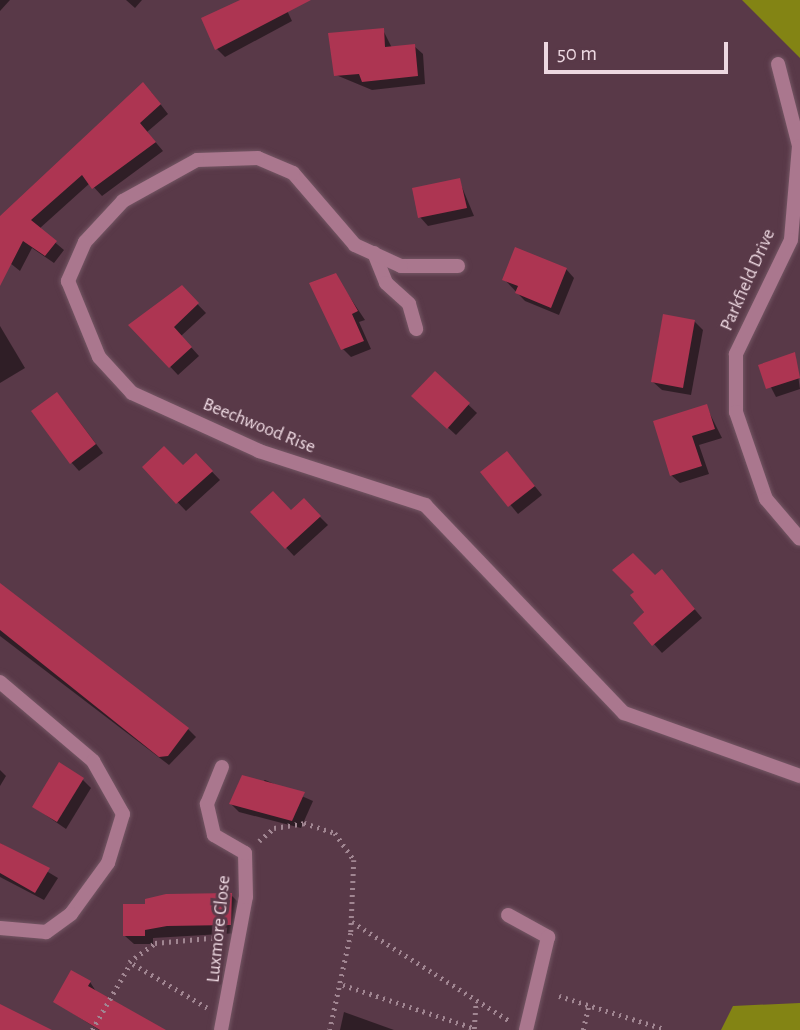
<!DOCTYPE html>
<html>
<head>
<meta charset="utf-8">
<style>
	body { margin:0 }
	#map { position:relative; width:800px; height:1030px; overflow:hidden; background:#593948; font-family:"Alegreya Sans",sans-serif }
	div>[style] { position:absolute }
	.forest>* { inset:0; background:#838414 }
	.shadow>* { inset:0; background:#0007 }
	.building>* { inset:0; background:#ad3552 }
	.path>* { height:4.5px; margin-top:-2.25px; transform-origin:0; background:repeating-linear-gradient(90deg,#a18692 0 2px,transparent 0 7px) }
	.roads { filter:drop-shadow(0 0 2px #745664) drop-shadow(0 0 2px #745664) }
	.minor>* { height:14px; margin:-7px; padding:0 7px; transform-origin:7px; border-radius:7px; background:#aa778e }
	span { translate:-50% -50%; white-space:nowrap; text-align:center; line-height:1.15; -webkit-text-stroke:6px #593948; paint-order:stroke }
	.street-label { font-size:19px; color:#edd8e1 }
	.scale { position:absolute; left:544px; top:42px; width:184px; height:32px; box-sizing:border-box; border:4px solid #edd8e1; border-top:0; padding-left:9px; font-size:21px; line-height:24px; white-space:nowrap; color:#edd8e1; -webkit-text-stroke:5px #593948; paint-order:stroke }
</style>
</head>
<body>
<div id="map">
	<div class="forest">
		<i style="clip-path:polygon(742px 0,800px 0,800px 58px)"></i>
		<i style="clip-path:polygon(800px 1003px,800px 1030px,721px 1030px,733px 1006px)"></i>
	</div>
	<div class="shadow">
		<i style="clip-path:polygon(0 0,10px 0,0 11px)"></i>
		<i style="clip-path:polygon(126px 0,142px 0,135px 8px)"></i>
		<i style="clip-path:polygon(245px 0,282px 0,292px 21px,225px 57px,217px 49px)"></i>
		<i style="clip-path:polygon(383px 30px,392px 48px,414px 46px,423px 54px,425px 84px,372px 90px,336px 75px)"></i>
		<i style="clip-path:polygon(151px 92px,168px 114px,147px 132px,163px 151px,102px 196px,90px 183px,39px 229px,64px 250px,54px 263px,32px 248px,20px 271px,0 255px,0 222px)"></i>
		<i style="clip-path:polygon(459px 180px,474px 216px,428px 226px,420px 217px)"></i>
		<i style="clip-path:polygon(566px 269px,574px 278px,559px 315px,525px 301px,504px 279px)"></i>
		<i style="clip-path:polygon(335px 275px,365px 320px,359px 322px,371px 349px,351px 357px,343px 349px)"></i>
		<i style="clip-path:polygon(182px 288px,206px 313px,181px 336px,199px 356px,178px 375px,131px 325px)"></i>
		<i style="clip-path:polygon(694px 321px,703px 330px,691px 395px,662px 390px,653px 382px)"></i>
		<i style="clip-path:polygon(0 326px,25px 368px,0 383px)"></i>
		<i style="clip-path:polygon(795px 354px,800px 389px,776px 397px,760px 366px)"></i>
		<i style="clip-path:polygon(435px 373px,477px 413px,456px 435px,422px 404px)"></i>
		<i style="clip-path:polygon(65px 403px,103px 453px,79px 471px,71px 462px)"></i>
		<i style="clip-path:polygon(706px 406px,722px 438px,699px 445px,709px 474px,680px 483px,671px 475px)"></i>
		<i style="clip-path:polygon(196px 455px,220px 480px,186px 511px,144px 467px,183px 468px)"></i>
		<i style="clip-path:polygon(515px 462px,542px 495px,518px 514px,483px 472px)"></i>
		<i style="clip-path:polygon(304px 501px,328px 525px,294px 556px,253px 512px,291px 513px)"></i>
		<i style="clip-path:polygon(670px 580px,702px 618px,662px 653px,635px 623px)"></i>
		<i style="clip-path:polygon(0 585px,188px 729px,196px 737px,169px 765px,0 636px)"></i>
		<i style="clip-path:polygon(0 770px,6px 776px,0 786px)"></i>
		<i style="clip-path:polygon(82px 779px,91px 788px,66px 829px,34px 807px)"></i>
		<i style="clip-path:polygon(265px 780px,313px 801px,301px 828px,239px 812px,231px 804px)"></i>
		<i style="clip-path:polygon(0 843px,58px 878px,44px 900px,0 877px)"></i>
		<i style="clip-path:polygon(231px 895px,239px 903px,239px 933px,153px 938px,153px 944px,134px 944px,125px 936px)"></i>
		<i style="clip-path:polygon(90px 982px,97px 993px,163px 1030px,99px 1030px,55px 1002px)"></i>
		<i style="clip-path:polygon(344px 1012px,394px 1030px,340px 1030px)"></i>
	</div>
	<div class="building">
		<i style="clip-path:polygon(240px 0,311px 0,215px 50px,201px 18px)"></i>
		<i style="clip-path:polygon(384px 28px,385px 47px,415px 44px,418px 76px,362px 82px,359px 74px,334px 76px,328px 33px)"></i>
		<i style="clip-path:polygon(143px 82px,161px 104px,140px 123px,156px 142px,92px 189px,82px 175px,31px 220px,57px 241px,45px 256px,23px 241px,0 286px,0 216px)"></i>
		<i style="clip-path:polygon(460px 178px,467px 208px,418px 218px,412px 188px)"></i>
		<i style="clip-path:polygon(515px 247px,567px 268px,551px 308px,515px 293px,518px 286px,502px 280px)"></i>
		<i style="clip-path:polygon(336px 273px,358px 311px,352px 314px,364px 341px,341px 350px,309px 283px)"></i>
		<i style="clip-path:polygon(182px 285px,199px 303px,174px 327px,192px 347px,169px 368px,128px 325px)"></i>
		<i style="clip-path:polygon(663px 314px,695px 320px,683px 388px,651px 382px)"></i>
		<i style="clip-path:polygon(795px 352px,800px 378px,766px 389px,758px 365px)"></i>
		<i style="clip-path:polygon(435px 371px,470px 403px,447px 429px,411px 396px)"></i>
		<i style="clip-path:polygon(57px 392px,96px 444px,70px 464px,31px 411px)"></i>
		<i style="clip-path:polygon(707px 404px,715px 429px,692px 436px,702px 466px,670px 476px,653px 421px)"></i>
		<i style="clip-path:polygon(164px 446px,183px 465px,196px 453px,213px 471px,176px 504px,142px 467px)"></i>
		<i style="clip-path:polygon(507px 451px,535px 486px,508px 507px,480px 472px)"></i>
		<i style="clip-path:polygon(273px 491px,291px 510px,304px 498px,321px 516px,285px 549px,250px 512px)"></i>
		<i style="clip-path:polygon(633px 553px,655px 575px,662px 569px,695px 609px,652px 646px,633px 623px,644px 612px,630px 595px,634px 592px,612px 570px)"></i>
		<i style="clip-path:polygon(0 583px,189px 728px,168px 756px,159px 757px,0 630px)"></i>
		<i style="clip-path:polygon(59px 762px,84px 778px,57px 822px,32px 807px)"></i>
		<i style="clip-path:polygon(242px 775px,305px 792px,292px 821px,229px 804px)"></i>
		<i style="clip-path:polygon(0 843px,50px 868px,35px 893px,0 873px)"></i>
		<i style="clip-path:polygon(232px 893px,231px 925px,167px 926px,145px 930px,145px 936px,123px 936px,123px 904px,145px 904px,145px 899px,166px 894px)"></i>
		<i style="clip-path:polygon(71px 970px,91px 981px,88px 986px,166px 1030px,100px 1030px,53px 1002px)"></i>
		<i style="clip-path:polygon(0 1004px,52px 1030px,0 1030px)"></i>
	</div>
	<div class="path">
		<i style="left:259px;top:841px;width:20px;rotate:-41deg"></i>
		<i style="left:274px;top:828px;width:30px;rotate:-9deg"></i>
		<i style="left:304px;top:823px;width:33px;rotate:18deg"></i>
		<i style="left:335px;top:833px;width:33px;rotate:55deg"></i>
		<i style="left:354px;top:860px;width:73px;rotate:92.4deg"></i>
		<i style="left:351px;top:933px;width:99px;rotate:102.2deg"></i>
		<i style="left:352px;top:922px;width:186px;rotate:32.1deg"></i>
		<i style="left:343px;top:985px;width:138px;rotate:18.2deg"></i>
		<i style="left:559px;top:996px;width:110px;rotate:17.4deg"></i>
		<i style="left:207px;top:1008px;width:91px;rotate:-149.5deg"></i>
		<i style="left:129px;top:962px;width:32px;rotate:-36deg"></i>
		<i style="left:155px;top:943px;width:66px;rotate:-5.2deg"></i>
		<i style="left:474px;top:1029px;width:26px;rotate:-86deg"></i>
		<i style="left:92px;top:1030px;width:76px;rotate:-60.1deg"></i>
		<i style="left:583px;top:1030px;width:26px;rotate:-77deg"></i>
	</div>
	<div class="roads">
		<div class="minor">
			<i style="left:778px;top:64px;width:85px;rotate:75.6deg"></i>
			<i style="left:799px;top:146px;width:94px;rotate:94.9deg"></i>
			<i style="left:791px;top:240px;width:127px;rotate:115.8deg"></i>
			<i style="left:736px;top:354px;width:58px;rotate:90deg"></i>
			<i style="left:736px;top:412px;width:92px;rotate:71deg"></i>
			<i style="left:766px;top:499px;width:52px;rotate:49.6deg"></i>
			<i style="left:374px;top:253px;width:32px;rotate:68deg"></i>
			<i style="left:386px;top:283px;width:31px;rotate:42deg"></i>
			<i style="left:409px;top:304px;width:26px;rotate:74deg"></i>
			<i style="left:458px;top:266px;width:57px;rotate:180deg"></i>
			<i style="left:401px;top:266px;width:51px;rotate:-155.5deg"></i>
			<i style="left:355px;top:245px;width:95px;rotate:-130.7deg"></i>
			<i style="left:293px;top:173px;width:38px;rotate:-157deg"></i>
			<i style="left:258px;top:158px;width:61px;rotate:178.1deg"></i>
			<i style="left:197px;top:160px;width:85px;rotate:151deg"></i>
			<i style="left:123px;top:201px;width:56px;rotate:132.8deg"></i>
			<i style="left:85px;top:242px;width:43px;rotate:113.6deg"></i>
			<i style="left:68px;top:281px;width:82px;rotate:67.8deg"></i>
			<i style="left:99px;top:357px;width:49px;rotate:47.5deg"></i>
			<i style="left:132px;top:393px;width:140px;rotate:24.5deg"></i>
			<i style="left:259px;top:451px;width:175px;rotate:18deg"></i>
			<i style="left:425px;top:505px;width:288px;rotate:46.3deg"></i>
			<i style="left:624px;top:713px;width:187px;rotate:19.7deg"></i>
			<i style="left:0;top:682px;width:122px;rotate:40.3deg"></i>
			<i style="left:93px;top:761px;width:61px;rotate:60.5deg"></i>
			<i style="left:123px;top:814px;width:51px;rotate:107deg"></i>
			<i style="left:108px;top:863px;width:63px;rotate:126deg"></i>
			<i style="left:71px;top:914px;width:31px;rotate:144deg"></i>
			<i style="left:46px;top:932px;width:46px;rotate:-175deg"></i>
			<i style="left:508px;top:915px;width:46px;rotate:28.8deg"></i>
			<i style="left:548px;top:937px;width:96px;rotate:103.3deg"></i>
			<i style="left:221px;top:1030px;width:135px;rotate:-79.4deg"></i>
			<i style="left:246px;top:897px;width:44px;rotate:-91.3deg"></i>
			<i style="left:245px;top:853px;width:36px;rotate:-150deg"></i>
			<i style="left:214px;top:835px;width:32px;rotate:-103deg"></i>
			<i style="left:207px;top:804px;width:40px;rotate:-68deg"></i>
		</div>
	</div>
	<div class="street-label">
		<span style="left:748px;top:280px;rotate:-66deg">Parkfield Drive</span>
		<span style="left:259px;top:426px;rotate:22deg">Beechwood Rise</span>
		<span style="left:219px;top:929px;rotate:-84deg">Luxmore Close</span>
	</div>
	<div class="scale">50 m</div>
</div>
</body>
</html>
